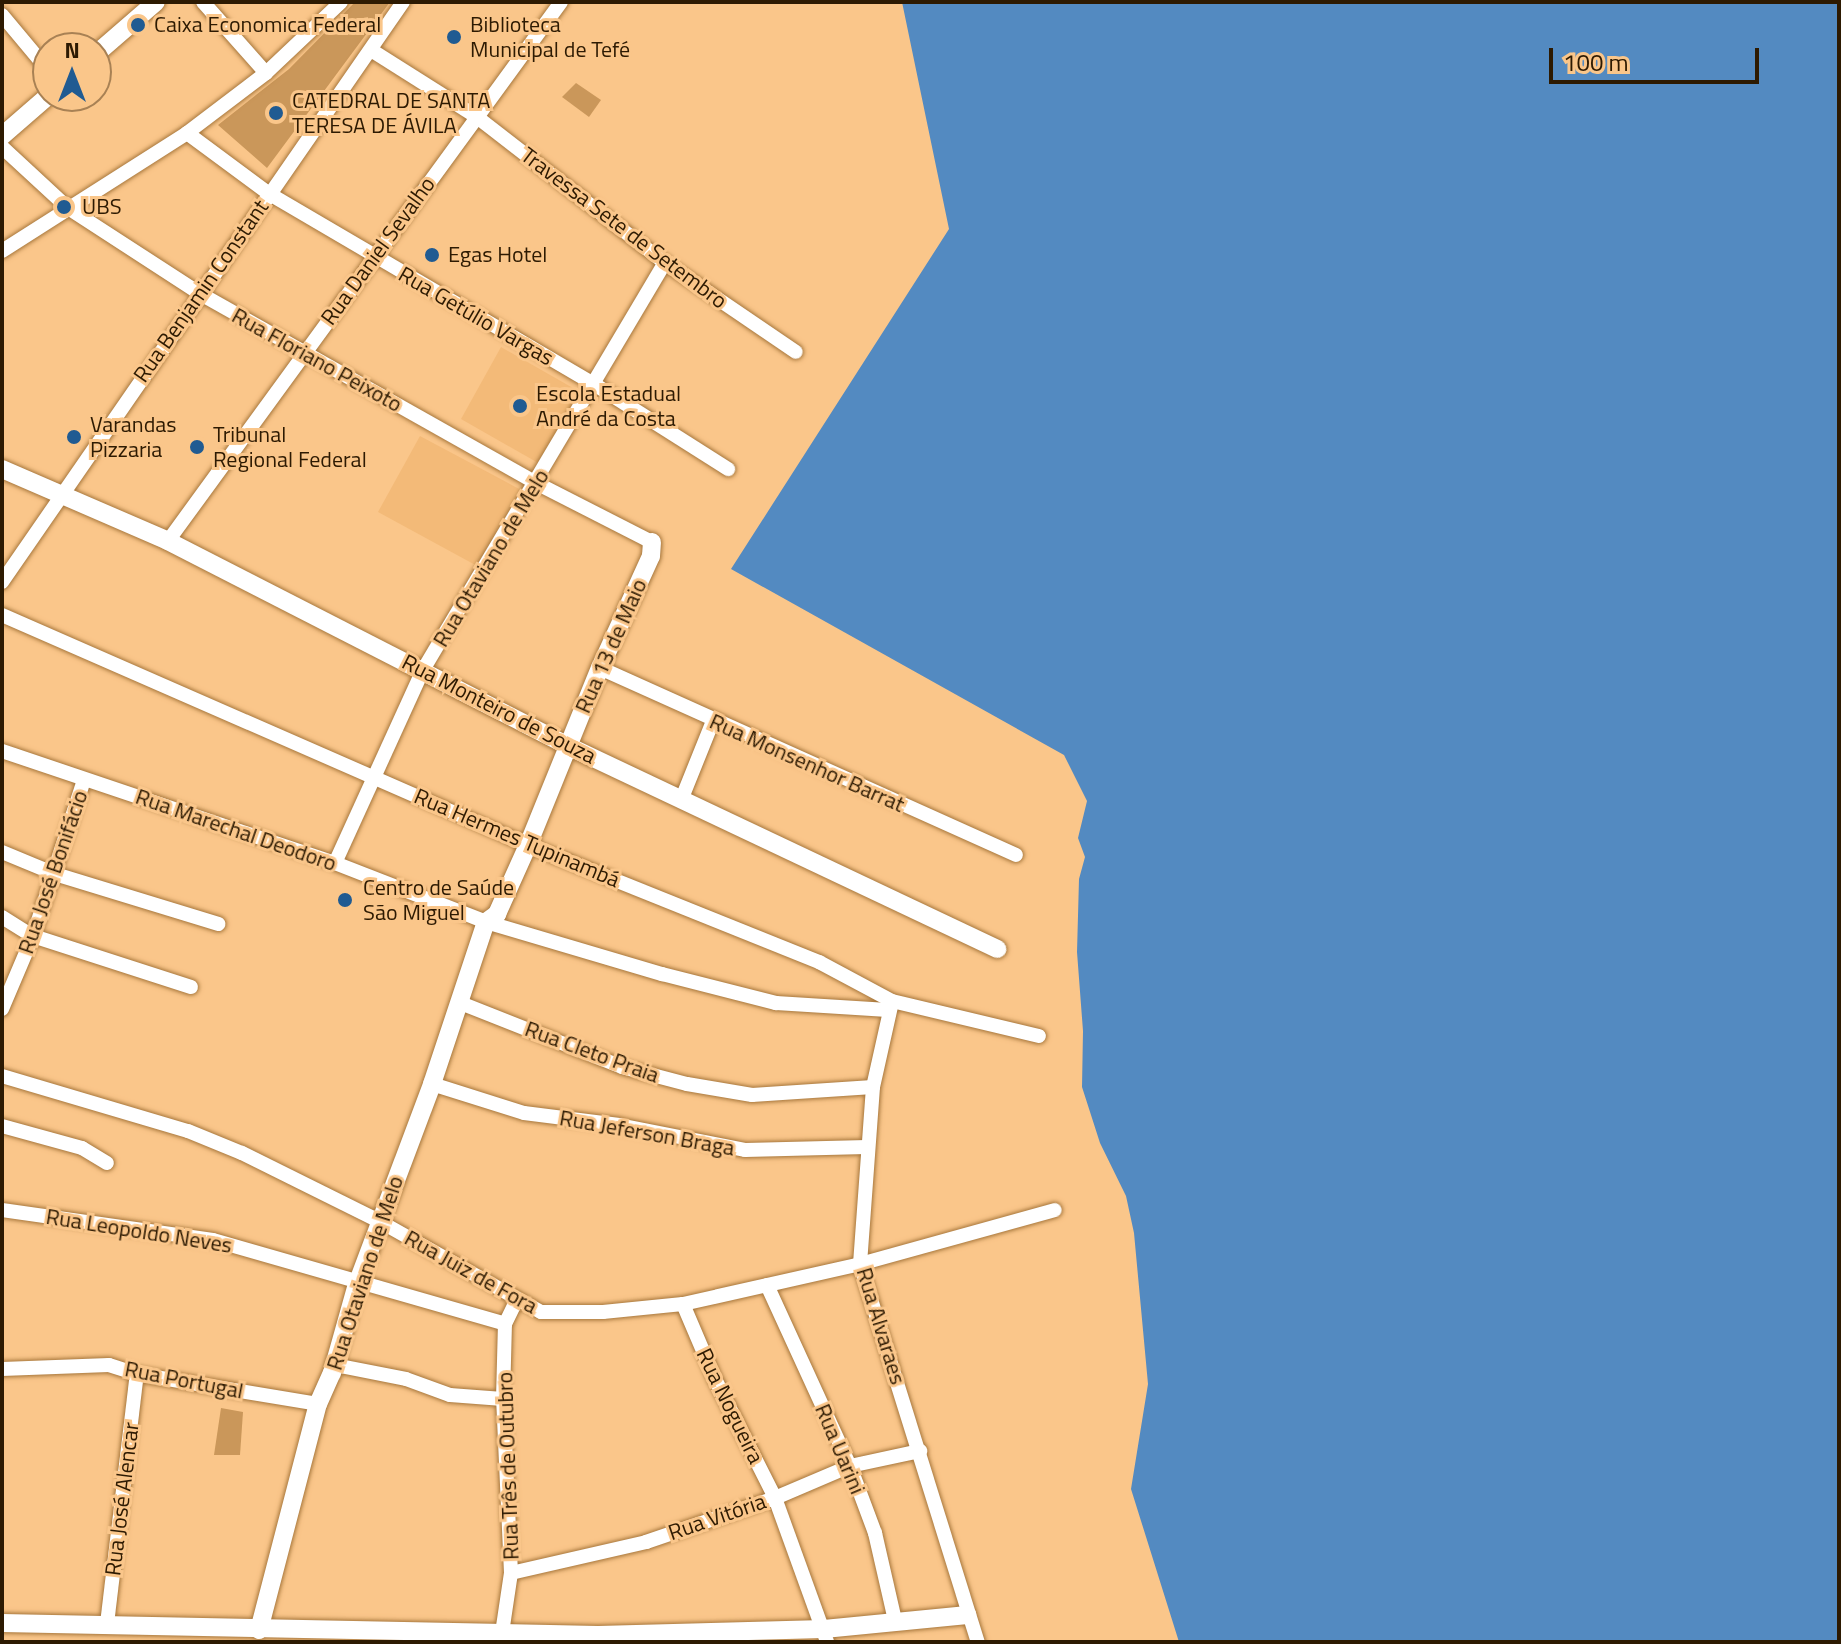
<!DOCTYPE html>
<html>
<head>
<meta charset="utf-8">
<style>
	body { margin:0 }
	#map { position:relative; width:1841px; height:1644px; overflow:hidden; background:#fac68a; font-family:"Titillium Web",sans-serif }
	div>[style] { position:absolute }
	.built>* { inset:0; background:#f3ba78 }
	.green>* { inset:0; background:#ca975a }
	.water>* { inset:0; background:#538ac1 }
	.roads { filter:drop-shadow(0 0 2px #a7773c) drop-shadow(0 0 2px #a7773c) }
	.minor>* { height:14px; margin:-7px; padding:0 7px; transform-origin:7px; border-radius:7px; background:#fff }
	.tertiary>* { height:18px; margin:-9px; padding:0 9px; transform-origin:9px; border-radius:9px; background:#fff }
	.dots>* { width:22px; height:22px; translate:-50% -50%; box-sizing:border-box; border:4px solid #fac68a; border-radius:50% }
	span { translate:-50% -50%; white-space:nowrap; text-align:center; line-height:1.15; -webkit-text-stroke:6px #fac68a; paint-order:stroke }
	.poi-label { font-size:22px; color:#2d1a02 }
	.left { translate:0 -50%; text-align:left }
	.street-label { font-size:22px; color:#2d1a02 }
	.frame { position:absolute; inset:0; border:4px solid #2d1a02; pointer-events:none }
	.north { position:absolute; left:32px; top:32px; width:80px; height:80px; box-sizing:border-box; background:#fac68a; border:2px solid #a88154; border-radius:50%; rotate:0deg; font-size:22px; font-weight:700; line-height:32px; text-align:center; color:#2d1a02 }
	.north::after { content:''; display:block; margin:auto; width:28px; height:36px; background:#205b92; clip-path:polygon(50% 0,100% 100%,50% 72%,0 100%) }
	.scale { position:absolute; left:1549px; top:48px; width:210px; height:36px; box-sizing:border-box; border:4px solid #2d1a02; border-top:0; padding-left:10px; font-size:24px; line-height:28px; white-space:nowrap; color:#2d1a02; -webkit-text-stroke:6px #fac68a; paint-order:stroke }
</style>
</head>
<body>
<div id="map">
	<div class="built">
		<i style="clip-path:polygon(501px 347px,580px 392px,540px 464px,461px 419px)"></i>
		<i style="clip-path:polygon(420px 436px,521px 490px,479px 567px,378px 512px)"></i>
	</div>
	<div class="green">
		<i style="clip-path:polygon(355px 2px,390px 2px,267px 168px,218px 125px,289px 69px)"></i>
		<i style="clip-path:polygon(576px 83px,601px 100px,589px 117px,562px 97px)"></i>
		<i style="clip-path:polygon(221px 1408px,243px 1412px,240px 1455px,214px 1455px)"></i>
	</div>
	<div class="water">
		<i style="clip-path:polygon(902px 2px,1839px 2px,1839px 1642px,1179px 1642px,1131px 1489px,1148px 1384px,1134px 1233px,1126px 1196px,1100px 1143px,1082px 1087px,1083px 1031px,1077px 952px,1079px 879px,1085px 857px,1078px 838px,1087px 801px,1064px 755px,731px 569px,949px 229px)"></i>
	</div>
	<div class="roads">
		<div class="minor">
			<i style="left:203px;top:2px;width:95px;rotate:48.4deg"></i>
			<i style="left:2px;top:15px;width:72px;rotate:50.1deg"></i>
			<i style="left:371px;top:50px;width:125px;rotate:32.3deg"></i>
			<i style="left:477px;top:117px;width:238px;rotate:37.8deg"></i>
			<i style="left:665px;top:263px;width:158px;rotate:34.2deg"></i>
			<i style="left:187px;top:133px;width:101px;rotate:36.5deg"></i>
			<i style="left:268px;top:193px;width:378px;rotate:30.4deg"></i>
			<i style="left:594px;top:384px;width:159px;rotate:32.4deg"></i>
			<i style="left:2px;top:147px;width:90px;rotate:42.7deg"></i>
			<i style="left:68px;top:208px;width:156px;rotate:33deg"></i>
			<i style="left:199px;top:293px;width:387px;rotate:29.4deg"></i>
			<i style="left:536px;top:483px;width:130px;rotate:27deg"></i>
			<i style="left:2px;top:251px;width:219px;rotate:-32.5deg"></i>
			<i style="left:187px;top:133px;width:99px;rotate:-37.2deg"></i>
			<i style="left:266px;top:73px;width:103px;rotate:-43.4deg"></i>
			<i style="left:168px;top:541px;width:667px;rotate:-53.9deg"></i>
			<i style="left:2px;top:582px;width:705px;rotate:-55.34deg"></i>
			<i style="left:2px;top:615px;width:574px;rotate:23.62deg"></i>
			<i style="left:528px;top:845px;width:314px;rotate:21.9deg"></i>
			<i style="left:819px;top:962px;width:83px;rotate:28.1deg"></i>
			<i style="left:892px;top:1001px;width:151px;rotate:13.4deg"></i>
			<i style="left:600px;top:668px;width:456px;rotate:24.2deg"></i>
			<i style="left:2px;top:751px;width:351px;rotate:18.6deg"></i>
			<i style="left:335px;top:863px;width:162px;rotate:21.3deg"></i>
			<i style="left:486px;top:922px;width:184px;rotate:16.5deg"></i>
			<i style="left:662px;top:974px;width:118px;rotate:14.3deg"></i>
			<i style="left:776px;top:1003px;width:112px;rotate:3.6deg"></i>
			<i style="left:682px;top:798px;width:83px;rotate:-68.1deg"></i>
			<i style="left:2px;top:852px;width:57px;rotate:22.5deg"></i>
			<i style="left:55px;top:874px;width:171px;rotate:17deg"></i>
			<i style="left:335px;top:863px;width:212px;rotate:-65.5deg"></i>
			<i style="left:423px;top:670px;width:474px;rotate:-59.3deg"></i>
			<i style="left:2px;top:917px;width:36px;rotate:32deg"></i>
			<i style="left:33px;top:936px;width:166px;rotate:17.9deg"></i>
			<i style="left:458px;top:1002px;width:176px;rotate:21.6deg"></i>
			<i style="left:622px;top:1067px;width:67px;rotate:14.7deg"></i>
			<i style="left:687px;top:1084px;width:66px;rotate:9.6deg"></i>
			<i style="left:752px;top:1095px;width:121px;rotate:-3.8deg"></i>
			<i style="left:892px;top:1002px;width:87px;rotate:102.6deg"></i>
			<i style="left:873px;top:1087px;width:177px;rotate:94.2deg"></i>
			<i style="left:860px;top:1264px;width:396px;rotate:72.7deg"></i>
			<i style="left:2px;top:1009px;width:79px;rotate:-67deg"></i>
			<i style="left:33px;top:936px;width:164px;rotate:-71.9deg"></i>
			<i style="left:2px;top:1076px;width:194px;rotate:16.5deg"></i>
			<i style="left:188px;top:1131px;width:58px;rotate:22.2deg"></i>
			<i style="left:242px;top:1153px;width:153px;rotate:26.4deg"></i>
			<i style="left:379px;top:1221px;width:186px;rotate:29.3deg"></i>
			<i style="left:541px;top:1312px;width:62px"></i>
			<i style="left:603px;top:1312px;width:80px;rotate:-5.7deg"></i>
			<i style="left:683px;top:1304px;width:181px;rotate:-12.7deg"></i>
			<i style="left:860px;top:1264px;width:202px;rotate:-15.5deg"></i>
			<i style="left:432px;top:1084px;width:96px;rotate:17.5deg"></i>
			<i style="left:524px;top:1113px;width:96px;rotate:7.2deg"></i>
			<i style="left:619px;top:1125px;width:128px;rotate:11.2deg"></i>
			<i style="left:745px;top:1150px;width:122px;rotate:-1.4deg"></i>
			<i style="left:2px;top:1126px;width:83px;rotate:15.4deg"></i>
			<i style="left:82px;top:1148px;width:29px;rotate:31deg"></i>
			<i style="left:2px;top:1210px;width:213px;rotate:8.1deg"></i>
			<i style="left:213px;top:1240px;width:304px;rotate:16deg"></i>
			<i style="left:767px;top:1285px;width:199px;rotate:65.4deg"></i>
			<i style="left:850px;top:1466px;width:72px;rotate:69.5deg"></i>
			<i style="left:875px;top:1533px;width:89px;rotate:77.1deg"></i>
			<i style="left:683px;top:1304px;width:82px;rotate:66.9deg"></i>
			<i style="left:715px;top:1379px;width:133px;rotate:63.2deg"></i>
			<i style="left:775px;top:1498px;width:153px;rotate:70.1deg"></i>
			<i style="left:335px;top:1365px;width:72px;rotate:11.2deg"></i>
			<i style="left:406px;top:1379px;width:47px;rotate:20deg"></i>
			<i style="left:450px;top:1395px;width:53px;rotate:4.3deg"></i>
			<i style="left:2px;top:1369px;width:107px;rotate:-2.1deg"></i>
			<i style="left:109px;top:1365px;width:29px;rotate:18deg"></i>
			<i style="left:137px;top:1374px;width:183px;rotate:9.4deg"></i>
			<i style="left:511px;top:1573px;width:139px;rotate:-12.9deg"></i>
			<i style="left:646px;top:1542px;width:136px;rotate:-18.8deg"></i>
			<i style="left:775px;top:1498px;width:82px;rotate:-23.1deg"></i>
			<i style="left:850px;top:1466px;width:72px;rotate:-12.1deg"></i>
			<i style="left:107px;top:1624px;width:252px;rotate:-83.2deg"></i>
			<i style="left:502px;top:1633px;width:61px;rotate:-81.5deg"></i>
			<i style="left:511px;top:1573px;width:174px;rotate:-92.6deg"></i>
			<i style="left:503px;top:1399px;width:75px;rotate:-88.5deg"></i>
			<i style="left:505px;top:1324px;width:25px;rotate:-64deg"></i>
		</div>
		<div class="tertiary">
			<i style="left:96px;top:54px;width:79px;rotate:-40.9deg"></i>
			<i style="left:2px;top:136px;width:61px;rotate:-41deg"></i>
			<i style="left:2px;top:469px;width:181px;rotate:23.4deg"></i>
			<i style="left:168px;top:541px;width:449px;rotate:27.1deg"></i>
			<i style="left:568px;top:746px;width:475px;rotate:25.3deg"></i>
			<i style="left:2px;top:1623px;width:596px;rotate:1.15deg"></i>
			<i style="left:598px;top:1635px;width:226px;rotate:-1.5deg"></i>
			<i style="left:824px;top:1629px;width:144px;rotate:-5.6deg"></i>
			<i style="left:259px;top:1630px;width:234px;rotate:-75.4deg"></i>
			<i style="left:318px;top:1404px;width:34px;rotate:-66deg"></i>
			<i style="left:332px;top:1373px;width:92px;rotate:-74.3deg"></i>
			<i style="left:357px;top:1284px;width:214px;rotate:-69.4deg"></i>
			<i style="left:432px;top:1084px;width:171px;rotate:-71.6deg"></i>
			<i style="left:486px;top:922px;width:14px;rotate:-36deg"></i>
			<i style="left:497px;top:914px;width:76px;rotate:-65.8deg"></i>
			<i style="left:528px;top:845px;width:191px;rotate:-67.9deg"></i>
			<i style="left:600px;top:668px;width:123px;rotate:-65.5deg"></i>
			<i style="left:651px;top:556px;width:14px;rotate:-86deg"></i>
		</div>
	</div>
	<div class="dots">
		<i style="left:138px;top:25px;background:#205b92"></i>
		<i style="left:454px;top:37px;background:#205b92"></i>
		<i style="left:276px;top:113px;background:#205b92"></i>
		<i style="left:64px;top:207px;background:#205b92"></i>
		<i style="left:432px;top:255px;background:#205b92"></i>
		<i style="left:520px;top:406px;background:#205b92"></i>
		<i style="left:74px;top:437px;background:#205b92"></i>
		<i style="left:197px;top:447px;background:#205b92"></i>
		<i style="left:345px;top:900px;background:#205b92"></i>
	</div>
	<div class="poi-label">
		<span class="left" style="left:470px;top:37px">Biblioteca<br>Municipal de Tefé</span>
		<span class="left" style="left:154px;top:25px">Caixa Economica Federal</span>
		<span class="left" style="left:292px;top:113px">CATEDRAL DE SANTA<br>TERESA DE ÁVILA</span>
		<span class="left" style="left:82px;top:207px">UBS</span>
		<span class="left" style="left:448px;top:255px">Egas Hotel</span>
		<span class="left" style="left:536px;top:406px">Escola Estadual<br>André da Costa</span>
		<span class="left" style="left:90px;top:437px">Varandas<br>Pizzaria</span>
		<span class="left" style="left:213px;top:447px">Tribunal<br>Regional Federal</span>
		<span class="left" style="left:363px;top:900px">Centro de Saúde<br>São Miguel</span>
	</div>
	<div class="street-label">
		<span style="left:624px;top:228px;rotate:37deg">Travessa Sete de Setembro</span>
		<span style="left:378px;top:251px;rotate:-54deg">Rua Daniel Sevalho</span>
		<span style="left:201px;top:291px;rotate:-55deg">Rua Benjamin Constant</span>
		<span style="left:476px;top:316px;rotate:30deg">Rua Getúlio Vargas</span>
		<span style="left:317px;top:360px;rotate:29deg">Rua Floriano Peixoto</span>
		<span style="left:491px;top:558px;rotate:-59deg">Rua Otaviano de Melo</span>
		<span style="left:611px;top:646px;rotate:-66deg">Rua 13 de Maio</span>
		<span style="left:499px;top:709px;rotate:27deg">Rua Monteiro de Souza</span>
		<span style="left:807px;top:763px;rotate:24deg">Rua Monsenhor Barrat</span>
		<span style="left:236px;top:830px;rotate:19deg">Rua Marechal Deodoro</span>
		<span style="left:517px;top:838px;rotate:23deg">Rua Hermes Tupinambá</span>
		<span style="left:53px;top:872px;rotate:-71deg">Rua José Bonifácio</span>
		<span style="left:592px;top:1052px;rotate:20deg">Rua Cleto Praia</span>
		<span style="left:647px;top:1133px;rotate:10deg">Rua Jeferson Braga</span>
		<span style="left:139px;top:1231px;rotate:9deg">Rua Leopoldo Neves</span>
		<span style="left:471px;top:1272px;rotate:29deg">Rua Juiz de Fora</span>
		<span style="left:365px;top:1273px;rotate:-72deg">Rua Otaviano de Melo</span>
		<span style="left:881px;top:1326px;rotate:73deg">Rua Alvaraes</span>
		<span style="left:184px;top:1380px;rotate:11deg">Rua Portugal</span>
		<span style="left:730px;top:1406px;rotate:64deg">Rua Nogueira</span>
		<span style="left:840px;top:1449px;rotate:67deg">Rua Uarini</span>
		<span style="left:508px;top:1466px;rotate:-92deg">Rua Três de Outubro</span>
		<span style="left:122px;top:1499px;rotate:-83deg">Rua José Alencar</span>
		<span style="left:717px;top:1517px;rotate:-19deg">Rua Vitória</span>
	</div>
	<div class="frame"></div>
	<div class="north">N</div>
	<div class="scale">100 m</div>
</div>
</body>
</html>
